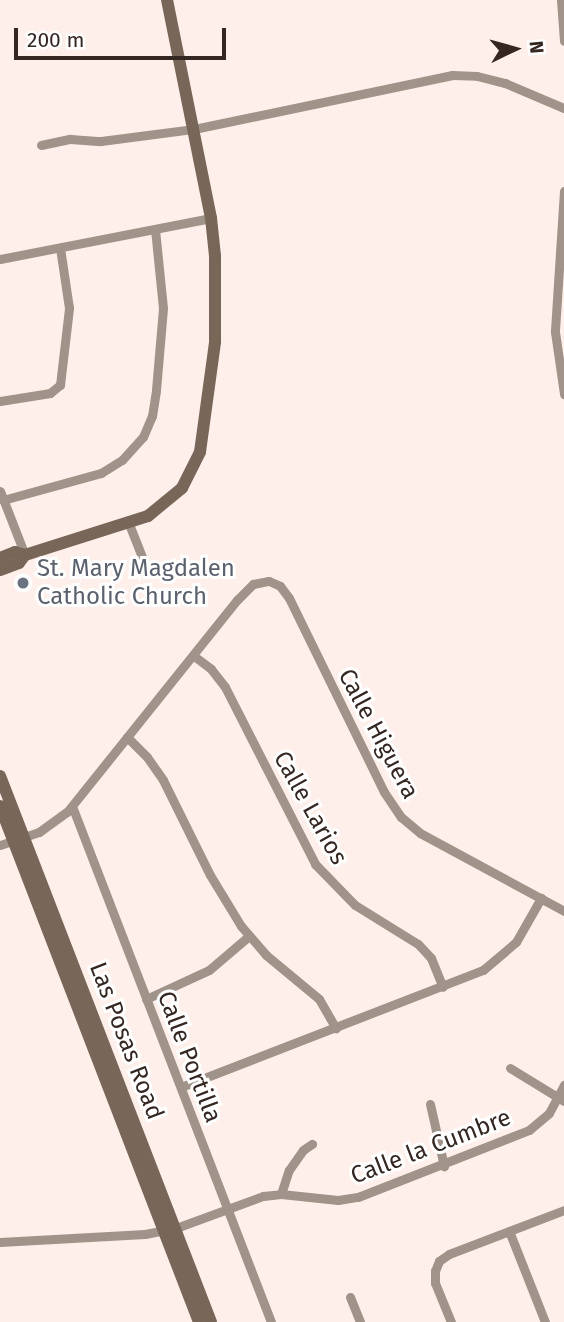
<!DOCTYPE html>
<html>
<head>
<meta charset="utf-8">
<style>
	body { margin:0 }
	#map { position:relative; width:564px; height:1322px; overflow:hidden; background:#ffefea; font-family:"Fira Sans",sans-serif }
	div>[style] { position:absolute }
	.street>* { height:9px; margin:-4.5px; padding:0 4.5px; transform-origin:4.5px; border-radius:4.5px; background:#a0948a }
	.secondary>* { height:12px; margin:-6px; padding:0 6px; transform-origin:6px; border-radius:6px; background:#786758 }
	.dots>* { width:19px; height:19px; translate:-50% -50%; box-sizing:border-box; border:4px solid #fff; border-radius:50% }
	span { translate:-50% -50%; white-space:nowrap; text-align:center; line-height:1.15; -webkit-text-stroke:6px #fff; paint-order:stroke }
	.worship-label { font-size:24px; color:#5b616d }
	.left { translate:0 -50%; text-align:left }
	.street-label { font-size:24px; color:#342722 }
	.north { position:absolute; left:480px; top:14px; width:70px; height:70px; -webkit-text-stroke:5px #fff; paint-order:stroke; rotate:85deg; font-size:19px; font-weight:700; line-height:28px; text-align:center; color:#342722 }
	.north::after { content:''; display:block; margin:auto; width:24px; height:32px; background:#342722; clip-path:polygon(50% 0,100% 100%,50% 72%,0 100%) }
	.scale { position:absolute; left:14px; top:28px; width:212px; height:32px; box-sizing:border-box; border:4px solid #342722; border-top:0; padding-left:9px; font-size:21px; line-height:24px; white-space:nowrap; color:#342722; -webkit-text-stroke:5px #fff; paint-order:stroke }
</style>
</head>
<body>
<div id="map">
	<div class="street">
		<i style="left:561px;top:0;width:41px;rotate:85.8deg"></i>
		<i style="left:41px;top:145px;width:30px;rotate:-12deg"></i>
		<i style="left:70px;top:139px;width:31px;rotate:4deg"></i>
		<i style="left:101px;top:141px;width:94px;rotate:-7.4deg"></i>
		<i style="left:194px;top:129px;width:264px;rotate:-11.8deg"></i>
		<i style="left:452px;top:75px;width:25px;rotate:2deg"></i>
		<i style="left:477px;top:76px;width:29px;rotate:14deg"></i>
		<i style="left:505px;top:83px;width:64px;rotate:23deg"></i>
		<i style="left:564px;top:191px;width:141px;rotate:93.7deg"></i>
		<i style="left:555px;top:332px;width:63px;rotate:81.7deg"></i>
		<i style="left:0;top:259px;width:215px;rotate:-11deg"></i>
		<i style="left:0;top:401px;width:51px;rotate:-9.1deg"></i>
		<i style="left:50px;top:393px;width:13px;rotate:-39deg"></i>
		<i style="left:60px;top:385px;width:78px;rotate:-83.3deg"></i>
		<i style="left:69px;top:308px;width:61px;rotate:-98.5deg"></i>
		<i style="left:0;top:491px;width:69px;rotate:68.7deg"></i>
		<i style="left:3px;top:500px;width:102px;rotate:-15.4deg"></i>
		<i style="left:101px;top:473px;width:25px;rotate:-32deg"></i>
		<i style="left:122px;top:460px;width:31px;rotate:-48deg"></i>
		<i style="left:143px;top:437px;width:23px;rotate:-67deg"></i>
		<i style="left:152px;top:416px;width:26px;rotate:-81deg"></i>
		<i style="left:156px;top:390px;width:82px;rotate:-85.1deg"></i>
		<i style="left:163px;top:308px;width:79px;rotate:-95.8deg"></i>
		<i style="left:129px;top:524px;width:52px;rotate:68.4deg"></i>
		<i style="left:194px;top:656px;width:21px;rotate:37deg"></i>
		<i style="left:211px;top:669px;width:23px;rotate:52deg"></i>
		<i style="left:225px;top:687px;width:199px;rotate:63deg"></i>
		<i style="left:315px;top:864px;width:57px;rotate:45.7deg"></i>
		<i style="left:355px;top:905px;width:74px;rotate:31.8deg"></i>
		<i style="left:418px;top:944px;width:19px;rotate:47deg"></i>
		<i style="left:431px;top:958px;width:31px;rotate:68deg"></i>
		<i style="left:127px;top:737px;width:28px;rotate:45deg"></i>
		<i style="left:147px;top:757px;width:28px;rotate:55deg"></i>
		<i style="left:163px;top:780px;width:106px;rotate:63.7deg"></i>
		<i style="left:210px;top:875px;width:60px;rotate:58.7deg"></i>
		<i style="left:241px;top:926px;width:38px;rotate:49deg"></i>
		<i style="left:266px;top:955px;width:69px;rotate:39.7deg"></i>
		<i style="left:319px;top:999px;width:34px;rotate:60deg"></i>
		<i style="left:72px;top:806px;width:553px;rotate:68.91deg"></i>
		<i style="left:0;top:845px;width:41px;rotate:-18.4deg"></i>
		<i style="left:39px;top:832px;width:34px;rotate:-36deg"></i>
		<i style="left:67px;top:812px;width:272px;rotate:-51.3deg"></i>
		<i style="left:237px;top:600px;width:23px;rotate:-45deg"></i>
		<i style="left:253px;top:584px;width:16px;rotate:-11deg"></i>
		<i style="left:269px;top:581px;width:12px;rotate:24deg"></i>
		<i style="left:280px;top:586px;width:15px;rotate:53deg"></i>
		<i style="left:289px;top:598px;width:216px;rotate:63.9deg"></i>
		<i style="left:384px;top:792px;width:30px;rotate:56deg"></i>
		<i style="left:401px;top:817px;width:25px;rotate:40deg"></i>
		<i style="left:420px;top:833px;width:164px;rotate:28.4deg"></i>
		<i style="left:146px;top:999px;width:69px;rotate:-24.7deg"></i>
		<i style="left:209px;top:970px;width:52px;rotate:-40.4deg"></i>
		<i style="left:510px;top:1068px;width:63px;rotate:31.4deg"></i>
		<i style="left:181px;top:1087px;width:324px;rotate:-21.2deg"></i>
		<i style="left:483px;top:970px;width:43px;rotate:-40.3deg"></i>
		<i style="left:516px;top:942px;width:51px;rotate:-60.4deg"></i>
		<i style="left:430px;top:1104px;width:64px;rotate:77.3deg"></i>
		<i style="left:281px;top:1194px;width:25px;rotate:-72deg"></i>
		<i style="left:289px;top:1170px;width:24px;rotate:-55deg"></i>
		<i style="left:303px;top:1150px;width:11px;rotate:-34deg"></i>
		<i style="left:509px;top:1231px;width:98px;rotate:68.4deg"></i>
		<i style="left:0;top:1242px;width:145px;rotate:-3.2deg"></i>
		<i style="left:145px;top:1234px;width:32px;rotate:-11deg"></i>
		<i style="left:176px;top:1228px;width:93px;rotate:-20.2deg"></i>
		<i style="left:263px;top:1196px;width:18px;rotate:-6deg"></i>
		<i style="left:281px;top:1194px;width:57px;rotate:6deg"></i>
		<i style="left:338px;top:1200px;width:20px;rotate:-9deg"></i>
		<i style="left:358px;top:1197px;width:184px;rotate:-21.4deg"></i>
		<i style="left:529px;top:1130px;width:26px;rotate:-40deg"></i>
		<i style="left:549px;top:1113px;width:32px;rotate:-62deg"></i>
		<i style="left:350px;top:1297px;width:27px;rotate:68deg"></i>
		<i style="left:451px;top:1322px;width:42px;rotate:-112.3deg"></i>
		<i style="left:435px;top:1283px;width:12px;rotate:-90deg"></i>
		<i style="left:435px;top:1271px;width:11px;rotate:-68deg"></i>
		<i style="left:439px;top:1261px;width:12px;rotate:-35deg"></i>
		<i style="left:449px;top:1254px;width:123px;rotate:-20.9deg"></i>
	</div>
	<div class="secondary">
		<i style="left:0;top:558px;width:16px;rotate:-22deg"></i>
		<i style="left:15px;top:552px;width:10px;rotate:17deg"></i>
		<i style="left:25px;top:555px;width:129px;rotate:-17.6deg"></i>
		<i style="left:148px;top:516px;width:44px;rotate:-39.5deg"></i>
		<i style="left:182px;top:488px;width:40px;rotate:-63.4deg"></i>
		<i style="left:200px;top:452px;width:111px;rotate:-82.2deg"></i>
		<i style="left:215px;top:342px;width:86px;rotate:-90deg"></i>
		<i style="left:215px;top:256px;width:38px;rotate:-96deg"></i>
		<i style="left:211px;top:218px;width:222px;rotate:-101.4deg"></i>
		<i style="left:0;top:570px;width:20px;rotate:-20deg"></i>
		<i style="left:19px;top:563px;width:10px;rotate:-53deg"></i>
		<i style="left:0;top:776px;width:585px;rotate:68.87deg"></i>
		<i style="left:0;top:806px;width:553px;rotate:68.91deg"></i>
	</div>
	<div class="dots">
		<i style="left:23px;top:583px;background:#6b7280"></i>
	</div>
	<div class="worship-label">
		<span class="left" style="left:37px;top:583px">St. Mary Magdalen<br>Catholic Church</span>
	</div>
	<div class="street-label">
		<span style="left:378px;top:734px;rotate:62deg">Calle Higuera</span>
		<span style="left:310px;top:808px;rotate:61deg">Calle Larios</span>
		<span style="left:126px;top:1041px;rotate:69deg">Las Posas Road</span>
		<span style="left:189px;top:1057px;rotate:69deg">Calle Portilla</span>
		<span style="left:431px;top:1147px;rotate:-21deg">Calle la Cumbre</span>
	</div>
	<div class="north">N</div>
	<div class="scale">200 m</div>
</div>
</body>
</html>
